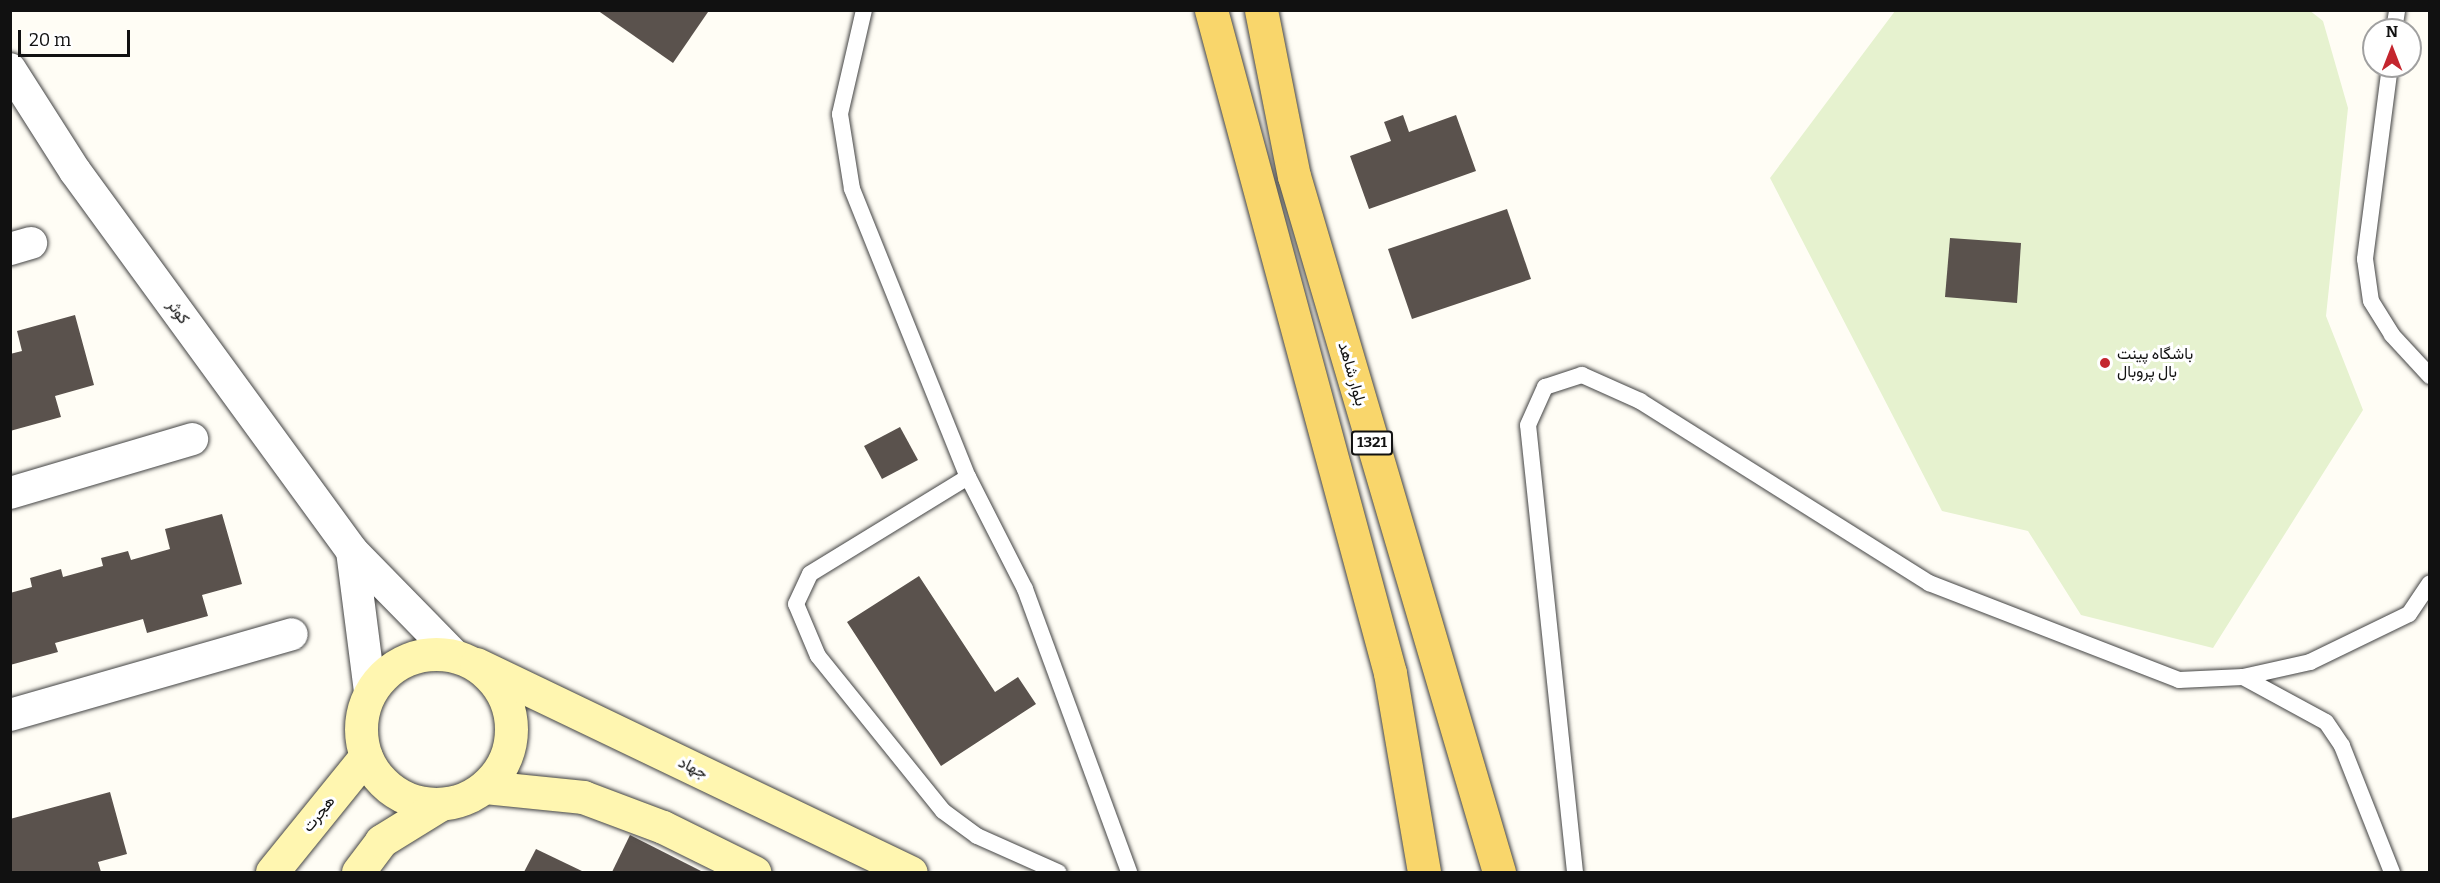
<!DOCTYPE html>
<html>
<head>
<meta charset="utf-8">
<style>
	body { margin:0 }
	#map { position:relative; width:2440px; height:883px; overflow:hidden; background:#fffdf5; font-family:Bitter,Vazirmatn,serif }
	div>[style] { position:absolute }
	.pitch>* { inset:0; background:#e6f2cf }
	.building>* { inset:0; background:#5a524d }
	.roads { filter:drop-shadow(0 0 2px #444) drop-shadow(0 0 2px #444) }
	.lane>* { height:16px; margin:-8px; padding:0 8px; transform-origin:8px; border-radius:8px; background:#fff }
	.street>* { height:32px; margin:-16px; padding:0 16px; transform-origin:16px; border-radius:16px; background:#fff }
	.secondary>* { height:33px; margin:-16.5px; padding:0 16.5px; transform-origin:16.5px; border-radius:16.5px; background:#fff6b0 }
	.secondary>.ring { margin:-16.5px; padding:0; box-sizing:content-box; background:none; border:33px solid #fff6b0; border-radius:50% }
	.primary>* { height:33px; margin:-16.5px; padding:0 16.5px; transform-origin:16.5px; border-radius:16.5px; background:#f9d66b }
	.dots>* { width:16px; height:16px; translate:-50% -50%; box-sizing:border-box; border:3px solid #fff; border-radius:50% }
	span { translate:-50% -50%; white-space:nowrap; text-align:center; line-height:1.15; -webkit-text-stroke:6px #fff; paint-order:stroke }
	.shield-label span { padding:2px 4px; background:#fff; border:2px solid; border-radius:4px; -webkit-text-stroke-width:0 }
	.shield-label { font-size:15px; color:#111; font-weight:700 }
	.street-label { font-size:16px; color:#111 }
	.poi-label { font-size:16px; color:#111 }
	.left { translate:0 -50%; text-align:left }
	.frame { position:absolute; inset:0; border:12px solid #111; pointer-events:none }
	.north { position:absolute; left:2362px; top:18px; width:60px; height:60px; box-sizing:border-box; background:#fff; border:2px solid #a0a0a0; border-radius:50%; rotate:0deg; font-size:16px; font-weight:700; line-height:24px; text-align:center; color:#111 }
	.north::after { content:''; display:block; margin:auto; width:21px; height:27px; background:#c4262e; clip-path:polygon(50% 0,100% 100%,50% 72%,0 100%) }
	.scale { position:absolute; left:18px; top:30px; width:112px; height:27px; box-sizing:border-box; border:3px solid #111; border-top:0; padding-left:8px; font-size:18px; line-height:21px; white-space:nowrap; color:#111; -webkit-text-stroke:4px #fff; paint-order:stroke }
</style>
</head>
<body>
<div id="map">
	<div class="pitch">
		<i style="clip-path:polygon(2309px 10px,2323px 21px,2348px 108px,2326px 316px,2363px 410px,2213px 648px,2081px 615px,2028px 531px,1942px 511px,1770px 178px,1895px 11px)"></i>
	</div>
	<div class="building">
		<i style="clip-path:polygon(597px 10px,706px 10px,708px 12px,673px 63px)"></i>
		<i style="clip-path:polygon(1403px 115px,1409px 132px,1456px 115px,1476px 171px,1369px 209px,1350px 156px,1391px 141px,1384px 122px)"></i>
		<i style="clip-path:polygon(1507px 209px,1531px 279px,1412px 319px,1388px 249px)"></i>
		<i style="clip-path:polygon(1950px 238px,2021px 243px,2017px 303px,1945px 297px)"></i>
		<i style="clip-path:polygon(75px 315px,94px 385px,55px 396px,61px 417px,10px 431px,10px 354px,22px 351px,17px 331px)"></i>
		<i style="clip-path:polygon(900px 427px,918px 460px,882px 479px,864px 446px)"></i>
		<i style="clip-path:polygon(222px 514px,242px 584px,202px 595px,208px 616px,147px 633px,143px 619px,55px 643px,58px 652px,10px 665px,10px 593px,32px 587px,30px 578px,61px 569px,63px 577px,103px 566px,101px 558px,128px 551px,131px 560px,170px 549px,165px 529px)"></i>
		<i style="clip-path:polygon(919px 576px,995px 692px,1018px 677px,1036px 704px,941px 766px,847px 622px)"></i>
		<i style="clip-path:polygon(110px 792px,127px 854px,98px 862px,101px 872px,10px 872px,10px 819px)"></i>
		<i style="clip-path:polygon(630px 835px,703px 872px,612px 872px)"></i>
		<i style="clip-path:polygon(536px 849px,584px 872px,524px 872px)"></i>
	</div>
	<div class="roads">
		<div class="lane">
			<i style="left:864px;top:10px;width:107px;rotate:103deg"></i>
			<i style="left:840px;top:114px;width:76px;rotate:80.9deg"></i>
			<i style="left:852px;top:189px;width:310px;rotate:68.1deg"></i>
			<i style="left:968px;top:477px;width:126px;rotate:63deg"></i>
			<i style="left:1025px;top:589px;width:302px;rotate:69.8deg"></i>
			<i style="left:2394px;top:30px;width:20px;rotate:-81deg"></i>
			<i style="left:2390px;top:66px;width:195px;rotate:97.4deg"></i>
			<i style="left:2365px;top:259px;width:42px;rotate:81.9deg"></i>
			<i style="left:2371px;top:301px;width:40px;rotate:58deg"></i>
			<i style="left:2392px;top:335px;width:56px;rotate:47.2deg"></i>
			<i style="left:968px;top:477px;width:185px;rotate:148.5deg"></i>
			<i style="left:810px;top:574px;width:33px;rotate:115deg"></i>
			<i style="left:796px;top:604px;width:56px;rotate:67.1deg"></i>
			<i style="left:818px;top:656px;width:199px;rotate:51.1deg"></i>
			<i style="left:943px;top:811px;width:42px;rotate:36.3deg"></i>
			<i style="left:977px;top:836px;width:89px;rotate:24deg"></i>
			<i style="left:2243px;top:677px;width:94px;rotate:28.5deg"></i>
			<i style="left:2326px;top:722px;width:29px;rotate:56deg"></i>
			<i style="left:2342px;top:746px;width:136px;rotate:68.4deg"></i>
			<i style="left:1575px;top:872px;width:449px;rotate:-96deg"></i>
			<i style="left:1528px;top:425px;width:42px;rotate:-65.9deg"></i>
			<i style="left:1545px;top:387px;width:39px;rotate:-18deg"></i>
			<i style="left:1582px;top:375px;width:64px;rotate:24.1deg"></i>
			<i style="left:1640px;top:401px;width:342px;rotate:32.2deg"></i>
			<i style="left:1929px;top:583px;width:268px;rotate:21.2deg"></i>
			<i style="left:2179px;top:680px;width:64px;rotate:-2.7deg"></i>
			<i style="left:2243px;top:677px;width:69px;rotate:-12.6deg"></i>
			<i style="left:2310px;top:662px;width:110px;rotate:-25.9deg"></i>
			<i style="left:2409px;top:614px;width:37px;rotate:-56deg"></i>
		</div>
		<div class="street">
			<i style="left:10px;top:69px;width:121px;rotate:57.5deg"></i>
			<i style="left:75px;top:171px;width:470px;rotate:53.9deg"></i>
			<i style="left:352px;top:551px;width:144px;rotate:45.6deg"></i>
			<i style="left:10px;top:249px;width:22px;rotate:-16deg"></i>
			<i style="left:10px;top:493px;width:190px;rotate:-16.5deg"></i>
			<i style="left:352px;top:551px;width:141px;rotate:82.7deg"></i>
			<i style="left:10px;top:715px;width:293px;rotate:-16deg"></i>
		</div>
		<div class="secondary">
			<i class="ring" style="left:361px;top:654px;width:117px;height:117px"></i>
			<i style="left:476px;top:664px;width:482px;rotate:25.6deg"></i>
			<i style="left:485px;top:787px;width:99px;rotate:5.8deg"></i>
			<i style="left:583px;top:797px;width:85px;rotate:20.6deg"></i>
			<i style="left:663px;top:827px;width:102px;rotate:26.3deg"></i>
			<i style="left:272px;top:872px;width:149px;rotate:-51deg"></i>
			<i style="left:358px;top:872px;width:39px;rotate:-53deg"></i>
			<i style="left:381px;top:841px;width:70px;rotate:-31.7deg"></i>
		</div>
		<div class="primary">
			<i style="left:1211px;top:10px;width:687px;rotate:74.89deg"></i>
			<i style="left:1390px;top:673px;width:202px;rotate:80.3deg"></i>
			<i style="left:1261px;top:10px;width:169px;rotate:78.8deg"></i>
			<i style="left:1294px;top:176px;width:726px;rotate:73.59deg"></i>
		</div>
	</div>
	<div class="dots">
		<i style="left:2105px;top:363px;background:#c4262e"></i>
	</div>
	<div class="shield-label">
		<span style="left:1372px;top:443px">1321</span>
	</div>
	<div class="street-label">
		<span style="left:178px;top:312px;rotate:54deg">کوثر</span>
		<span style="left:1352px;top:374px;rotate:74deg">بلوار شاهد</span>
		<span style="left:693px;top:768px;rotate:26deg">جهاد</span>
		<span style="left:319px;top:814px;rotate:-51deg">هجرت</span>
	</div>
	<div class="poi-label">
		<span class="left" style="left:2117px;top:363px">باشگاه پینت<br>بال پروبال</span>
	</div>
	<div class="frame"></div>
	<div class="north">N</div>
	<div class="scale">20 m</div>
</div>
</body>
</html>
